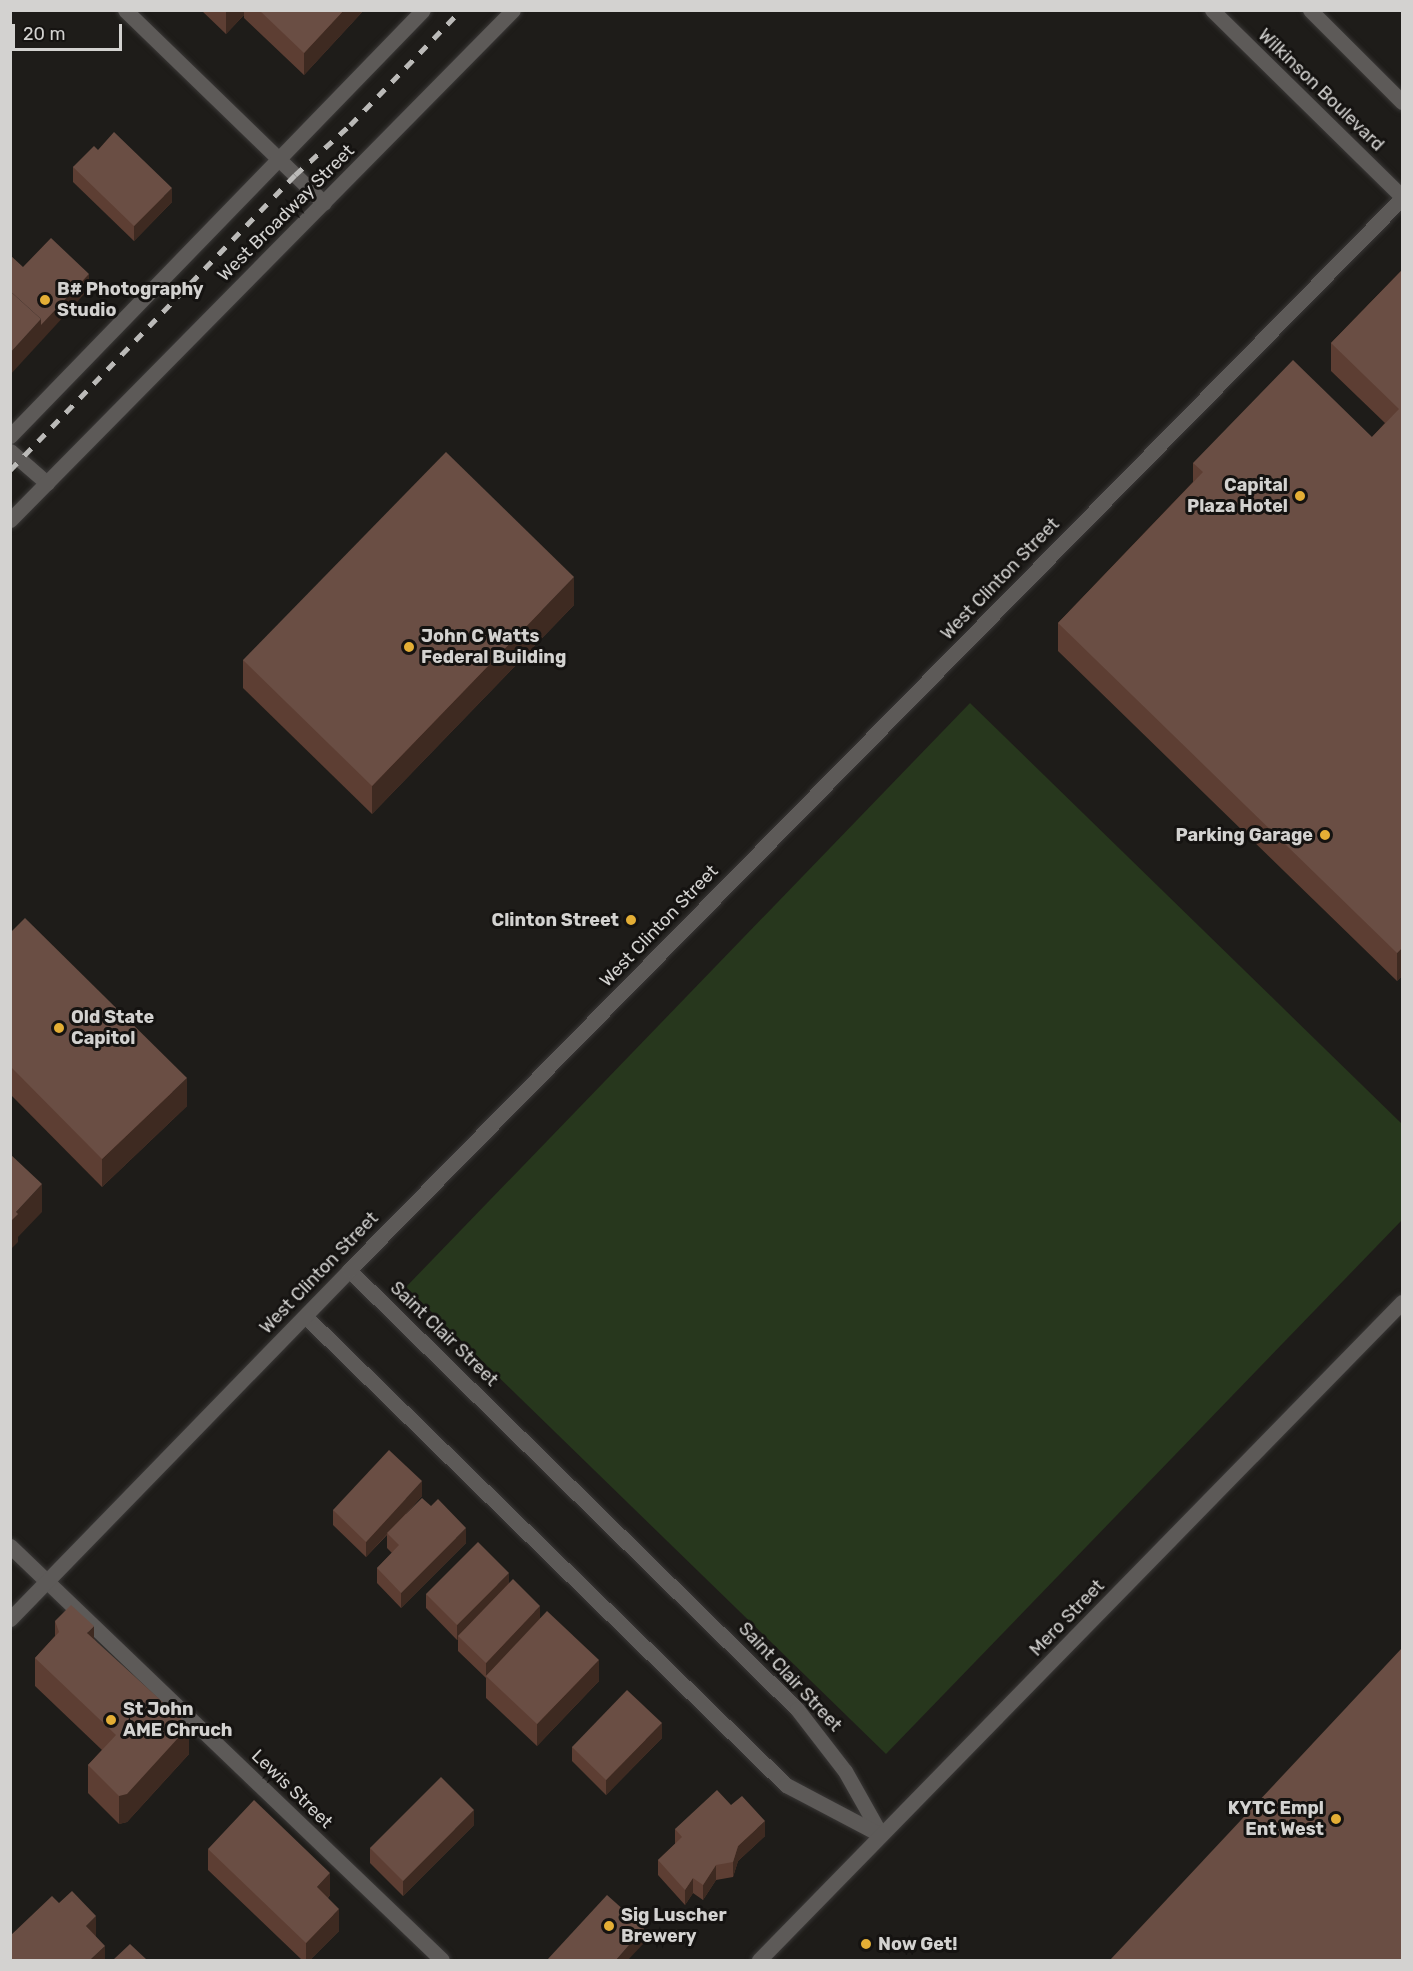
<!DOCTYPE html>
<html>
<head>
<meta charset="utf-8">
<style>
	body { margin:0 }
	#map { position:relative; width:1413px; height:1971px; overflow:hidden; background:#1e1c19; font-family:Rubik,sans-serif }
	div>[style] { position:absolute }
	.green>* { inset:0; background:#27371d }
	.roads { filter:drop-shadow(0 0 2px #393736) drop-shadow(0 0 2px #393736) }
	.street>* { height:15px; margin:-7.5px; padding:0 7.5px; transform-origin:7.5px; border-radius:7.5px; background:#5d5a58 }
	.secondary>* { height:15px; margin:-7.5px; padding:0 7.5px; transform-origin:7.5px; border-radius:7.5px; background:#5d5a58 }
	.rail>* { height:4.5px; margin-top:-2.25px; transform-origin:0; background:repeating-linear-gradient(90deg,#bbbab8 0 10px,transparent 0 20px) }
	.wall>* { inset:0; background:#5d3e33 }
	.shaded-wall>* { inset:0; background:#3e2a21 }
	.building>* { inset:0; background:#6a4e44 }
	.dots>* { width:16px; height:16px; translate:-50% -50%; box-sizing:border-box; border:3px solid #151311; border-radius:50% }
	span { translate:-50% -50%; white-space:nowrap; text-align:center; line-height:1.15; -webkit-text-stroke:6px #151311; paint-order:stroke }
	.street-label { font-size:18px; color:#d3d2d0 }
	.poi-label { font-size:18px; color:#d3d2d0; font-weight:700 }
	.left { translate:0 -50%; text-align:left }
	.right { translate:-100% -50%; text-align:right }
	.frame { position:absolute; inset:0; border:12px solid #d3d2d0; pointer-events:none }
	.scale { position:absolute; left:12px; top:24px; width:110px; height:27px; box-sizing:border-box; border:3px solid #d3d2d0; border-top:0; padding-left:8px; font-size:18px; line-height:21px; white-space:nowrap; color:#d3d2d0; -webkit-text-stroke:4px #151311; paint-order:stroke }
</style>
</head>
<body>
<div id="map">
	<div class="green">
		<i style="clip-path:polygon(970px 703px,1402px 1124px,1402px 1220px,886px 1754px,406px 1287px)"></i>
	</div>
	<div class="roads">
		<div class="street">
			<i style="left:125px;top:10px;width:277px;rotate:44.1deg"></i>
			<i style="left:10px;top:436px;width:593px;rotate:-45.89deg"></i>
			<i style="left:10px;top:451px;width:49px;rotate:40.9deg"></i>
			<i style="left:10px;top:520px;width:716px;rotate:-45.4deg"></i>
			<i style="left:349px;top:1270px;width:627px;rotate:44.42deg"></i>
			<i style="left:797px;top:1709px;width:78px;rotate:52.3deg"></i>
			<i style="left:845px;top:1771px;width:73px;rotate:60.6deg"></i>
			<i style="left:305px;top:1316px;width:672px;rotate:44.28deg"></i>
			<i style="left:786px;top:1785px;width:107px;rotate:27.8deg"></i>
			<i style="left:10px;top:1546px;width:598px;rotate:43.78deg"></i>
		</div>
		<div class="secondary">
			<i style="left:1212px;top:10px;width:267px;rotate:44.5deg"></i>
			<i style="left:1310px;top:10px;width:130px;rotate:45deg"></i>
			<i style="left:10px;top:1619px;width:487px;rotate:-45.8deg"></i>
			<i style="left:349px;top:1270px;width:1503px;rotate:-45.51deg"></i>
			<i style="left:759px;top:1960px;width:920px;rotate:-45.66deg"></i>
		</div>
	</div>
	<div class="rail">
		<i style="left:10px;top:470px;width:410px;rotate:-46deg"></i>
		<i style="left:295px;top:175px;width:74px;rotate:-42.3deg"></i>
		<i style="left:350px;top:125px;width:160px;rotate:-46deg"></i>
	</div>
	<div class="wall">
		<i style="clip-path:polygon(201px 10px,364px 10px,304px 75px,244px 18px,244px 15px,226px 34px)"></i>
		<i style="clip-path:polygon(98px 150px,172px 202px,134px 241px,73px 182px,73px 167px)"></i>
		<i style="clip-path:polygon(1402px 270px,1402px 976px,1397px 981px,1058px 651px,1058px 623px,1193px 482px,1193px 463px,1372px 437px,1385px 423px,1331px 371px,1331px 343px)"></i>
		<i style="clip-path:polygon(574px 605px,372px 814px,243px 688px,243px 660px)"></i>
		<i style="clip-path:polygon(10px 933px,187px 1106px,102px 1187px,10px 1094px)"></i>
		<i style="clip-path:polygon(422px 1496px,406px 1514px,466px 1543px,401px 1608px,377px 1583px,377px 1568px,392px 1553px,387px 1548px,387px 1535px,366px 1557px,333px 1525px,333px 1510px)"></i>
		<i style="clip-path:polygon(509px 1583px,540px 1618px,599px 1681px,537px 1746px,486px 1698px,486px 1678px,458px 1651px,458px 1639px,457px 1640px,426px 1608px,426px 1594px)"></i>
		<i style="clip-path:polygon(55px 1621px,94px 1639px,189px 1754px,127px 1822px,119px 1824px,88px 1793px,88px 1765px,102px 1750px,35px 1686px,35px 1658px,55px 1636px)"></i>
		<i style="clip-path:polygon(662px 1738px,606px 1795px,572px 1761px,572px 1747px)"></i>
		<i style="clip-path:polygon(731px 1805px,765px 1836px,738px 1861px,733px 1877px,716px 1880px,703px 1900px,693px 1893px,685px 1905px,658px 1875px,658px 1860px,675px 1844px,675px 1829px)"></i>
		<i style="clip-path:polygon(474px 1825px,403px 1896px,370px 1863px,370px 1848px)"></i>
		<i style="clip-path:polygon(208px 1849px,330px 1895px,328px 1898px,339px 1931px,310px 1960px,302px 1960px,208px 1870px)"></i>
	</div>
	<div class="shaded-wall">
		<i style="clip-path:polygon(226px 10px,244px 10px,244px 15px,226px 34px)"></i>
		<i style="clip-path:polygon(344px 10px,364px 10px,304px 75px,304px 53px)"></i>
		<i style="clip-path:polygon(172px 188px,172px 202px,134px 241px,134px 226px)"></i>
		<i style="clip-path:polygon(89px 274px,89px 289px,10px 375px,10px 353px,41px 319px)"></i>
		<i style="clip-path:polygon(574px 577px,574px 605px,372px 814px,372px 786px)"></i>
		<i style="clip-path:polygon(1402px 948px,1402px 976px,1397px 981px,1397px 953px)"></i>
		<i style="clip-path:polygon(187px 1078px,187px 1106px,102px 1187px,102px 1159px)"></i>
		<i style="clip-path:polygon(42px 1184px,42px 1212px,18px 1237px,18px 1242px,10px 1250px,10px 1222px,16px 1212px)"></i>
		<i style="clip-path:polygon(422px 1481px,422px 1496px,366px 1557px,366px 1542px)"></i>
		<i style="clip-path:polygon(466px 1528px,466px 1543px,401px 1608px,401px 1593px)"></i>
		<i style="clip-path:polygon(509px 1573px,509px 1588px,458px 1636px,458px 1639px,457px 1640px,457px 1625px)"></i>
		<i style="clip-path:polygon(540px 1606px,540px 1621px,486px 1676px,486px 1663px)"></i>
		<i style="clip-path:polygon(94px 1626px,94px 1654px,87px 1633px)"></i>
		<i style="clip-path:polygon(599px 1660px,599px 1681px,537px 1746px,537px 1724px)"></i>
		<i style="clip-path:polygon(662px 1723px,662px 1738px,606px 1795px,606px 1780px)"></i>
		<i style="clip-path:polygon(189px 1726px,189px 1754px,127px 1822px,119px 1824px,119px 1796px)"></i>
		<i style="clip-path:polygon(474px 1810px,474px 1825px,403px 1896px,403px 1881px)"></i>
		<i style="clip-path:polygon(765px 1821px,765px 1836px,738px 1861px,733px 1877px,733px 1862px,738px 1846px)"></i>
		<i style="clip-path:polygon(716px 1865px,716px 1880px,703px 1900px,703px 1885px)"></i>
		<i style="clip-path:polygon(330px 1873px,330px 1895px,317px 1909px,317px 1887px)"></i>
		<i style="clip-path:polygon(693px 1878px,693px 1893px,685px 1905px,685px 1890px)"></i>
		<i style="clip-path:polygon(339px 1909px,339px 1931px,310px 1960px,306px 1960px,306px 1943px)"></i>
		<i style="clip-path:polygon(96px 1916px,96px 1938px,86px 1926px)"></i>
		<i style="clip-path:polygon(644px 1928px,644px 1943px,628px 1960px,616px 1960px)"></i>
		<i style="clip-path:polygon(105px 1946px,105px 1960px,90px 1960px)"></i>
	</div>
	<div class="building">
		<i style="clip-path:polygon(259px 10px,344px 10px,304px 53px)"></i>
		<i style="clip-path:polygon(114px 132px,172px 188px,134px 226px,73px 167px,94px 146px,98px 150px)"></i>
		<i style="clip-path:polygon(51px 238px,89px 274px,41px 325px,41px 319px,10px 291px,10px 255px,23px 267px)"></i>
		<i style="clip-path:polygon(1402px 270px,1402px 948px,1397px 953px,1058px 623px,1203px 472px,1193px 463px,1293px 360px,1372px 437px,1399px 409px,1331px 343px)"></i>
		<i style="clip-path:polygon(10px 291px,41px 319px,10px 353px)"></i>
		<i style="clip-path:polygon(446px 452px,574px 577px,372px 786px,243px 660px)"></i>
		<i style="clip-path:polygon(25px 918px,187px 1078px,102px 1159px,10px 1066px,10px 933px)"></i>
		<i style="clip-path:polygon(10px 1154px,42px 1184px,16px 1212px,18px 1214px,10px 1222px)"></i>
		<i style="clip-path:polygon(389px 1450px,422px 1481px,366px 1542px,333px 1510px)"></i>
		<i style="clip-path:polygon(422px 1498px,431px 1506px,438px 1499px,466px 1528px,401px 1593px,377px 1568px,399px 1545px,387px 1533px)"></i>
		<i style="clip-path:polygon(478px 1542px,509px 1573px,457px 1625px,426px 1594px)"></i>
		<i style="clip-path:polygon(513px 1579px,540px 1606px,486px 1663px,458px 1636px)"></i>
		<i style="clip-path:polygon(71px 1605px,94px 1626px,87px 1633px,189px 1726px,127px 1794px,119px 1796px,88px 1765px,116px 1735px,35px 1658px,59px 1632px,55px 1621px)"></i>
		<i style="clip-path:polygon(547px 1611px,599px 1660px,537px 1724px,486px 1676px)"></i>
		<i style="clip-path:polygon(1402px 1648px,1402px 1960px,1110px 1960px)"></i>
		<i style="clip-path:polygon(627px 1690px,662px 1723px,606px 1780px,572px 1747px)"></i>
		<i style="clip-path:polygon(441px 1777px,474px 1810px,403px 1881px,370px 1848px)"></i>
		<i style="clip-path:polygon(717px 1790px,731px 1805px,742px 1796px,765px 1821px,738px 1846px,733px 1862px,716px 1865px,703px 1885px,693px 1878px,685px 1890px,658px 1860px,682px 1837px,675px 1829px)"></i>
		<i style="clip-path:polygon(254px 1800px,330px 1873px,317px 1887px,339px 1909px,306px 1943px,208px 1849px)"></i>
		<i style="clip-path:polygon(72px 1891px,96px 1916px,86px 1926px,105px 1946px,90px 1960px,10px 1960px,10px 1936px,52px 1896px,59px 1903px)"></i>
		<i style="clip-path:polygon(607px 1895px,644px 1928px,616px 1960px,547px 1960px)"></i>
		<i style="clip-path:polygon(130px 1944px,147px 1960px,113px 1960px)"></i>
	</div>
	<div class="dots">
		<i style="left:45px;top:300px;background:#e4ae35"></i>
		<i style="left:1300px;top:496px;background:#e4ae35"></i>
		<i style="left:409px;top:647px;background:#e4ae35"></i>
		<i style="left:1325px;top:835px;background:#e4ae35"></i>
		<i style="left:631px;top:920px;background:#e4ae35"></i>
		<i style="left:59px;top:1028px;background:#e4ae35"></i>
		<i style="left:111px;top:1720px;background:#e4ae35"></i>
		<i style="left:1336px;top:1819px;background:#e4ae35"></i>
		<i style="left:609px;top:1926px;background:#e4ae35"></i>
		<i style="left:866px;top:1944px;background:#e4ae35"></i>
	</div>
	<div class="street-label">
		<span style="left:1321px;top:90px;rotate:44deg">Wilkinson Boulevard</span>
		<span style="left:286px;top:213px;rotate:-45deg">West Broadway Street</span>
		<span style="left:1000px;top:579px;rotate:-46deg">West Clinton Street</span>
		<span style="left:659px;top:926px;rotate:-46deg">West Clinton Street</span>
		<span style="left:319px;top:1273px;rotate:-46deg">West Clinton Street</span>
		<span style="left:444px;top:1334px;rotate:44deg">Saint Clair Street</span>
		<span style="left:1067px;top:1618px;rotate:-46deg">Mero Street</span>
		<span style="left:790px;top:1677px;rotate:47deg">Saint Clair Street</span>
		<span style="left:292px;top:1789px;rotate:44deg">Lewis Street</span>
	</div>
	<div class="poi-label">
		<span class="left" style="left:57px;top:300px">B# Photography<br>Studio</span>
		<span class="right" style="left:1288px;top:496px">Capital<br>Plaza Hotel</span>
		<span class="left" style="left:421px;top:647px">John C Watts<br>Federal Building</span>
		<span class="right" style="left:1313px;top:835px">Parking Garage</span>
		<span class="right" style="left:619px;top:920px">Clinton Street</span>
		<span class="left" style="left:71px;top:1028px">Old State<br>Capitol</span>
		<span class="left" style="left:123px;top:1720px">St John<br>AME Chruch</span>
		<span class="right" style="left:1324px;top:1819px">KYTC Empl<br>Ent West</span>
		<span class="left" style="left:621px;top:1926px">Sig Luscher<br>Brewery</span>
		<span class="left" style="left:878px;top:1944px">Now Get!</span>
	</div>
	<div class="frame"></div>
	<div class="scale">20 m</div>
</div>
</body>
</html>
